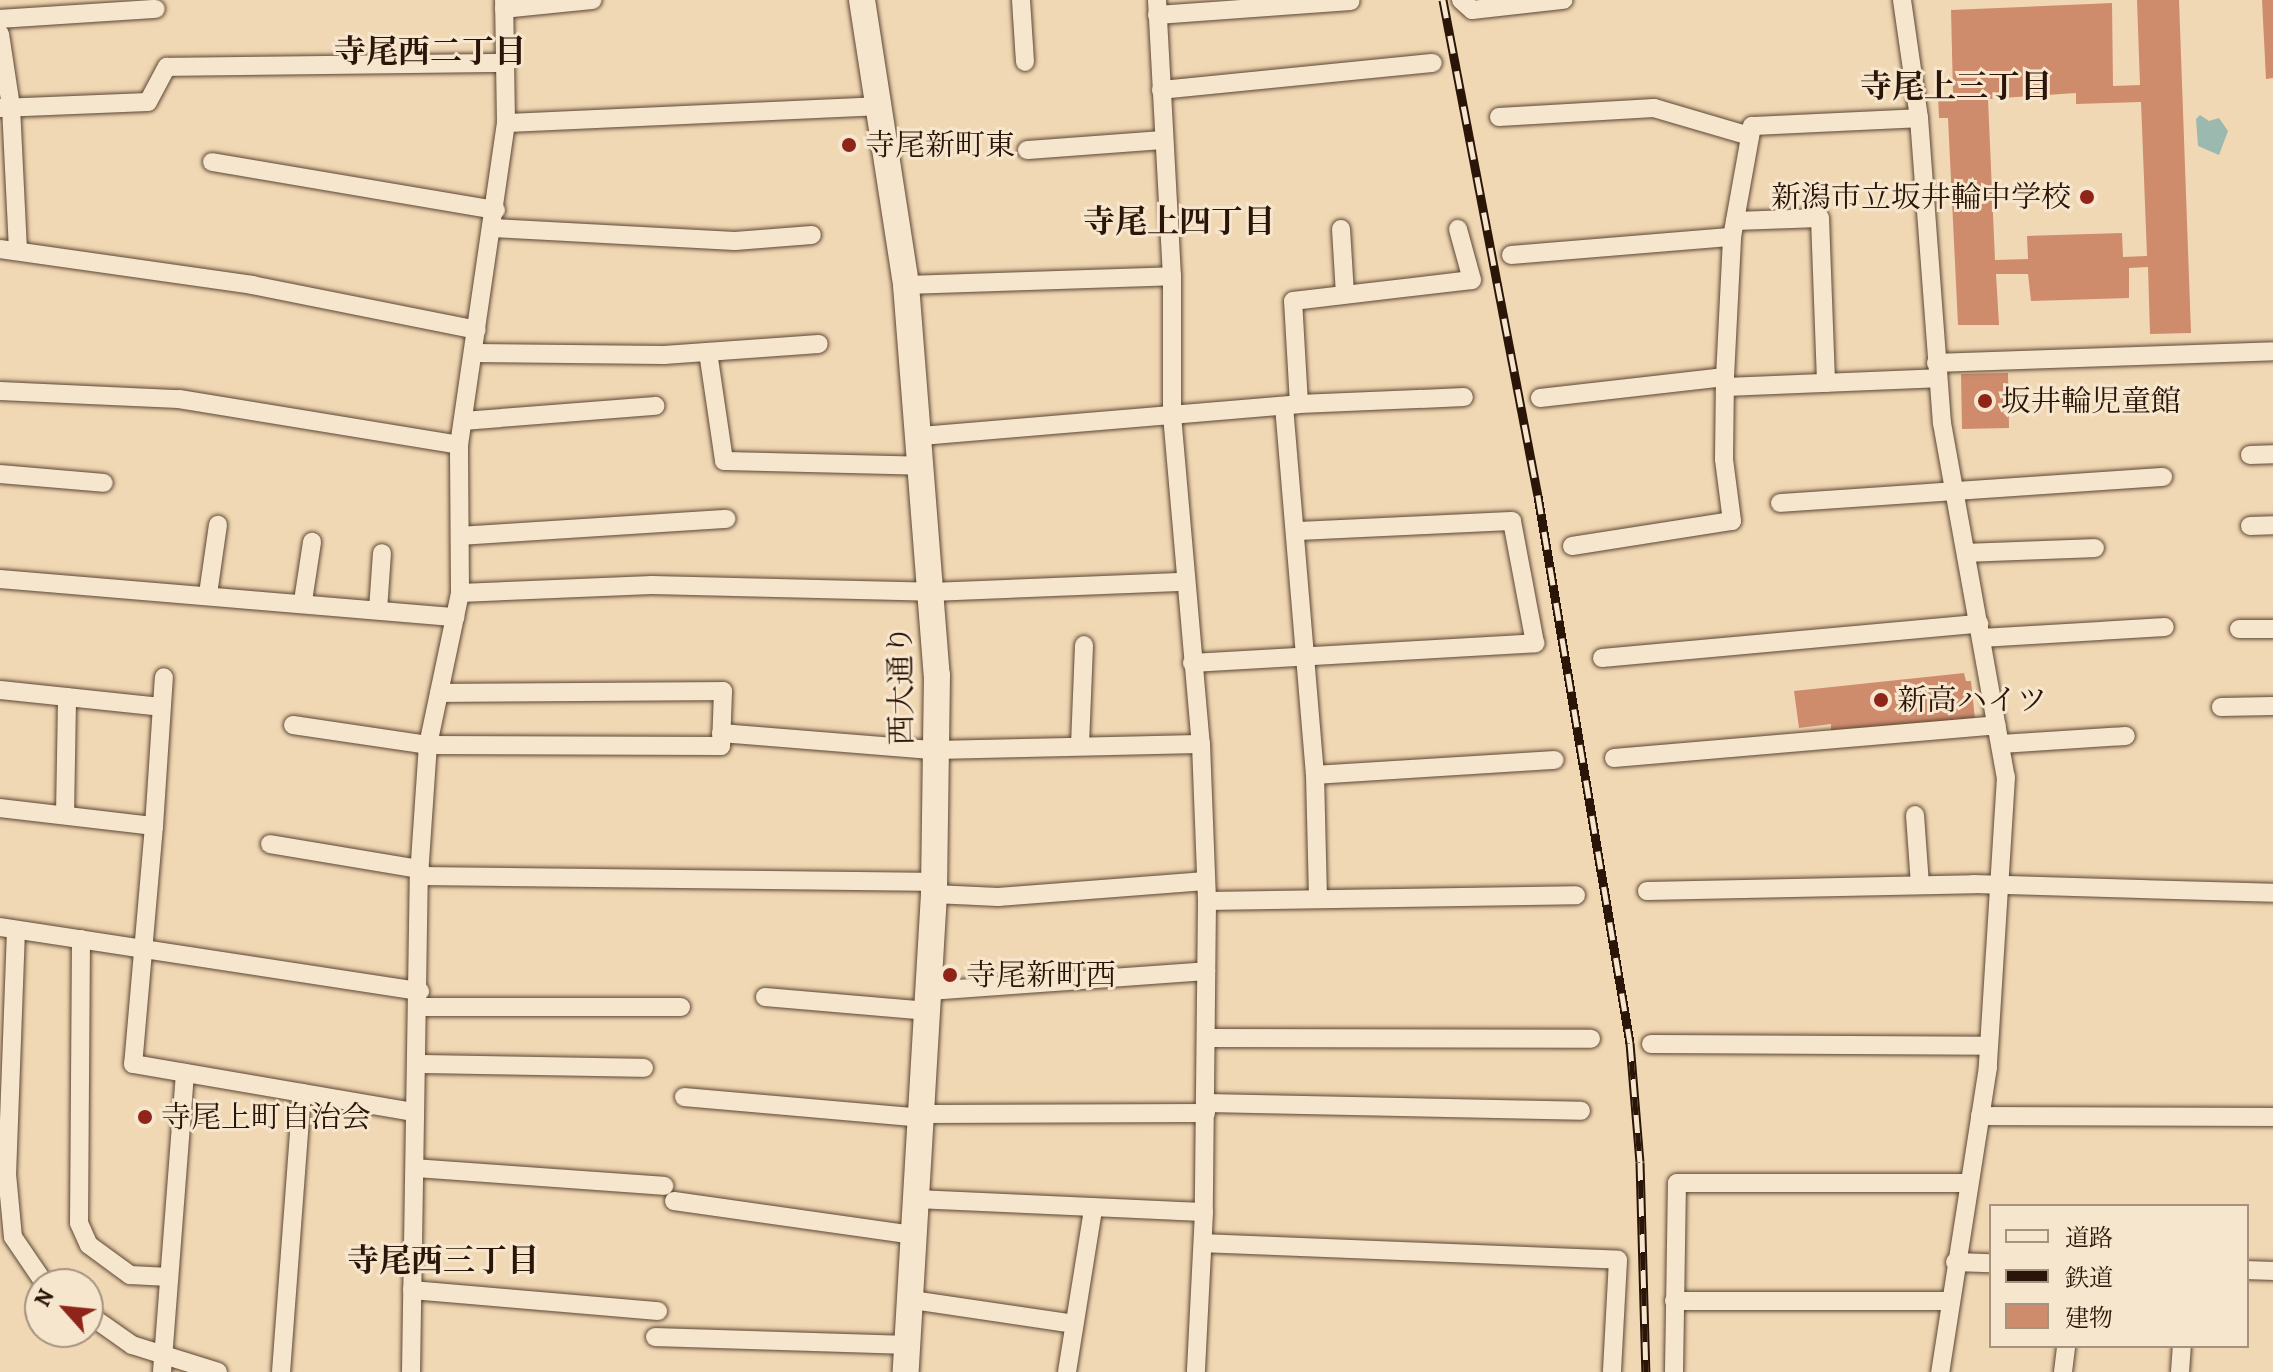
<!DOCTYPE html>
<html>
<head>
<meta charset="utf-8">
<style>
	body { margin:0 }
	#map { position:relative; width:2273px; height:1372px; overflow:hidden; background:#f1d8b4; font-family:Alegreya,"Noto Serif JP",serif }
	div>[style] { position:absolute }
	.water>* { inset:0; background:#9bb9af }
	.building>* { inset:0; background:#ce8c6d }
	.roads { filter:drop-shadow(0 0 2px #5c4633) drop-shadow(0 0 2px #5c4633) }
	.street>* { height:18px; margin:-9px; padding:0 9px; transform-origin:9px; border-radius:9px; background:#f6e6ce }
	.secondary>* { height:26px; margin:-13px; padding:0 13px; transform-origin:13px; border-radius:13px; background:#f6e6ce }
	.rail>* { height:9px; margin-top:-4.5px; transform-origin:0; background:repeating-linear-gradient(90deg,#f6e6ce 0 18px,#2b1508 0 36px); box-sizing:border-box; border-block:2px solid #2b1508 }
	.dots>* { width:22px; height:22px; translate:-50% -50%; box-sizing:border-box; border:4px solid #f6e6ce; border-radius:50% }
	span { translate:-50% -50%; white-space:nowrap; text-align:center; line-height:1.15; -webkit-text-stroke:6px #f6e6ce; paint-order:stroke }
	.poi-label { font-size:30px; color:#2b1508 }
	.left { translate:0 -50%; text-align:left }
	.right { translate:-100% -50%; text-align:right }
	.street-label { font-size:30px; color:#2b1508 }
	.neighbourhood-label { font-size:32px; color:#2b1508; font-weight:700 }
	.legend { position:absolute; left:1989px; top:1204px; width:260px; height:144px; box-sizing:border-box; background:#f6e6ce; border:2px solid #a5927f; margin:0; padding:10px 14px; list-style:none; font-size:24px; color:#2b1508 }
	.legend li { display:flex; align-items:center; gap:16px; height:40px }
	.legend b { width:40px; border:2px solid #a5927f }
	.north { position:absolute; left:24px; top:1268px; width:80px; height:80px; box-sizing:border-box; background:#f6e6ce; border:2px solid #a5927f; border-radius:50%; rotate:297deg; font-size:22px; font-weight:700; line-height:32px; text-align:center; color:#2b1508 }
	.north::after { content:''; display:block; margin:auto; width:28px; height:36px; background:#8f2418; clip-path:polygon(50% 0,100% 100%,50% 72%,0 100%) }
</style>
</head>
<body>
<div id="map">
	<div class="water">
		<i style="clip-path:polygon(2200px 115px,2209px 121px,2219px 118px,2228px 131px,2219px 155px,2198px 146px,2196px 119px)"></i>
	</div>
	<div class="building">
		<i style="clip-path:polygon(evenodd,2137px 0,2179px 0,2191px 333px,2150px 334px,2148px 267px,2129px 268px,2129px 298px,2031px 301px,2028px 274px,1996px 274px,1999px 325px,1958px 325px,1948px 118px,1939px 118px,1938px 95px,1953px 94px,1951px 10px,2112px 3px,2113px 86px,2140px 85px,2137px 0,2076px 93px,2076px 104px,2141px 102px,2147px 256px,2123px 257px,2122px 233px,2027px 236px,2028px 259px,1995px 260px,1988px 99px,2076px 93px)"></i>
		<i style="clip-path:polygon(2262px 0,2273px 0,2273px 78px,2266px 79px)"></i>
		<i style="clip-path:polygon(2008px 373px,2009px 428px,1962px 429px,1961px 374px)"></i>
		<i style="clip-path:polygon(1964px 673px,1966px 681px,1971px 681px,1975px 719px,1831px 732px,1831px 724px,1799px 728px,1794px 691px)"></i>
	</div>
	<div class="roads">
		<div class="street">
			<i style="left:1021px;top:0;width:62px;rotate:86.3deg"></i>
			<i style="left:1157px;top:0;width:276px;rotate:86.9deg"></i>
			<i style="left:1172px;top:276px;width:139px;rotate:90deg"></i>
			<i style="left:1172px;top:415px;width:330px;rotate:85deg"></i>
			<i style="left:1201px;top:744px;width:157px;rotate:87.8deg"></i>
			<i style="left:1207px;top:901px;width:311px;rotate:90.6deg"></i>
			<i style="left:1204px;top:1212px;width:160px;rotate:92.9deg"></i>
			<i style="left:1461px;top:0;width:15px;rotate:42deg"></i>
			<i style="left:1472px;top:10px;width:92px;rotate:-6.3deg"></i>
			<i style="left:1902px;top:0;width:119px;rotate:81.8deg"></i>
			<i style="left:1919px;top:118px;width:306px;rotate:85.7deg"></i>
			<i style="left:1942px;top:423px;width:360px;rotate:79.8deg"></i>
			<i style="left:2006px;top:777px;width:291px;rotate:93.6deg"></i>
			<i style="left:1988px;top:1067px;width:309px;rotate:98.9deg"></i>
			<i style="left:504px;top:9px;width:89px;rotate:-5.8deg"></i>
			<i style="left:1157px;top:15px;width:194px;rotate:-4.1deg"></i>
			<i style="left:0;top:19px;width:156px;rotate:-3.7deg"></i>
			<i style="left:0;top:34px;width:74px;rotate:81.4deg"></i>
			<i style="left:11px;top:107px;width:143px;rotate:87.2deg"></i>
			<i style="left:1161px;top:90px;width:273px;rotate:-5.7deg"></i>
			<i style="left:0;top:108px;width:148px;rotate:-2.3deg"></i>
			<i style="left:148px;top:102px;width:40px;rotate:-62deg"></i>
			<i style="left:167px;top:67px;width:338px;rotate:-0.7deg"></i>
			<i style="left:1499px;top:117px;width:155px;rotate:-3.3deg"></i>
			<i style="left:1654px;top:108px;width:100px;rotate:16.3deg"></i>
			<i style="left:506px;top:123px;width:373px;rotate:-2.6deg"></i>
			<i style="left:1027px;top:150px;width:137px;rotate:-4.2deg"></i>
			<i style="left:212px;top:162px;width:288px;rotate:9.6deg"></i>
			<i style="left:1735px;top:221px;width:85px;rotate:-2deg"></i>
			<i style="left:1820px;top:218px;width:165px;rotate:87.9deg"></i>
			<i style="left:493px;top:228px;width:242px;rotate:3.1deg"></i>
			<i style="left:735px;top:241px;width:77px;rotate:-4.5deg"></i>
			<i style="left:1341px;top:229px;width:65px;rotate:86.5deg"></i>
			<i style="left:0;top:249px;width:255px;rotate:8.1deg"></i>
			<i style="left:252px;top:285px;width:229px;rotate:11.3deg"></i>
			<i style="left:1511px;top:255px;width:222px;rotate:-4.7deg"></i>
			<i style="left:906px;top:285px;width:266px;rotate:-1.9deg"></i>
			<i style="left:708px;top:352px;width:110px;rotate:81.6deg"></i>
			<i style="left:724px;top:461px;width:199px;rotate:1.4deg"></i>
			<i style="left:474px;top:353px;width:190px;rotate:0.6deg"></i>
			<i style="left:664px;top:355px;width:155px;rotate:-4.1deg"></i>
			<i style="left:1936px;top:363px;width:337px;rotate:-2deg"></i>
			<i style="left:1726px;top:387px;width:211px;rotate:-2.4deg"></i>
			<i style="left:0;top:391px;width:179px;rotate:2.6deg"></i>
			<i style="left:179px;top:399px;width:284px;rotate:9.3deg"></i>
			<i style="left:1540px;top:398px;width:186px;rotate:-6.5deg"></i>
			<i style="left:1299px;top:404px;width:103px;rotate:-93.3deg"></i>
			<i style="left:1293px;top:301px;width:180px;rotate:-6.7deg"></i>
			<i style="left:1472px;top:280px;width:53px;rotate:-105.4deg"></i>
			<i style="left:1284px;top:406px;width:370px;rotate:85.2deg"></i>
			<i style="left:1315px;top:775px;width:124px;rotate:88.6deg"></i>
			<i style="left:463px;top:421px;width:193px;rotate:-4.5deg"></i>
			<i style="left:921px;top:436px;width:379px;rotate:-4.8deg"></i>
			<i style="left:1299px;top:404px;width:165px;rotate:-2.4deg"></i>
			<i style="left:2250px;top:455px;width:23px;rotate:-2deg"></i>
			<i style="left:0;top:474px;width:104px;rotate:4.9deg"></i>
			<i style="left:1780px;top:503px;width:384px;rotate:-3.9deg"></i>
			<i style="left:2250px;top:526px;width:23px;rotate:-2deg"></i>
			<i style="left:460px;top:536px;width:267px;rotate:-3.7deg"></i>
			<i style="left:1572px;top:546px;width:162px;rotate:-8.9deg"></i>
			<i style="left:1732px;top:521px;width:63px;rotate:-97.4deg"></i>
			<i style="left:1724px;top:459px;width:82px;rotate:-89.3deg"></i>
			<i style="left:1725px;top:377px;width:140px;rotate:-87.1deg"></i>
			<i style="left:1732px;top:237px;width:113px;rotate:-79.8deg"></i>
			<i style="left:1752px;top:126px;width:167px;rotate:-2.7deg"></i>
			<i style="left:1966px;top:553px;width:129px;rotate:-2.2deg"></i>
			<i style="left:0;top:579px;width:457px;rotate:4.8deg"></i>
			<i style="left:460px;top:593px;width:192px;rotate:-2.4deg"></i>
			<i style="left:652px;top:585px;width:279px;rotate:1.4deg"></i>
			<i style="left:931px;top:592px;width:254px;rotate:-2.3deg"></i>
			<i style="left:208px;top:594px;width:70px;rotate:-81.8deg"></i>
			<i style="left:303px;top:601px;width:60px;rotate:-81.3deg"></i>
			<i style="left:378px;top:610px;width:57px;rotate:-86deg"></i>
			<i style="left:2239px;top:629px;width:34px"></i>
			<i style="left:1981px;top:638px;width:184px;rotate:-3.4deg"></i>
			<i style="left:1602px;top:658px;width:379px;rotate:-5.2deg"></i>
			<i style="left:1192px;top:663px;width:344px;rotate:-3.3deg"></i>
			<i style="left:1535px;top:643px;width:124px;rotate:-100.7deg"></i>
			<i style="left:1512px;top:521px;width:215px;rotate:177.3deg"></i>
			<i style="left:0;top:690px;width:162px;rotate:6deg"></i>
			<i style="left:2221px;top:707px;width:52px;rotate:-1.1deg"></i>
			<i style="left:293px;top:725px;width:136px;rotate:8.4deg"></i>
			<i style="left:428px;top:745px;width:293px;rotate:0.2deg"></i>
			<i style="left:721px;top:746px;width:55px;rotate:-87.9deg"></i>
			<i style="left:723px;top:691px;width:284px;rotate:179.6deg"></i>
			<i style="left:721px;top:733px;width:214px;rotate:4.6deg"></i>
			<i style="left:934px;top:750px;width:267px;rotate:-1.3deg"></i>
			<i style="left:2001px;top:744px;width:125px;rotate:-3.7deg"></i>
			<i style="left:1080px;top:745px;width:100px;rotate:-87.7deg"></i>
			<i style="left:1614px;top:758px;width:384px;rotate:-4.9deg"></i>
			<i style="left:1315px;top:775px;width:240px;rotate:-3.6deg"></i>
			<i style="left:0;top:808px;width:155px;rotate:6.7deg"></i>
			<i style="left:154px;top:826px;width:239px;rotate:95deg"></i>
			<i style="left:133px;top:1064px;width:285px;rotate:9.7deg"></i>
			<i style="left:65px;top:815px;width:118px;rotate:-89deg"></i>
			<i style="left:1915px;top:815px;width:69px;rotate:85.9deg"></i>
			<i style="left:154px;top:826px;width:149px;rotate:-86.2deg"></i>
			<i style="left:270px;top:844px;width:152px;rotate:9.5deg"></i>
			<i style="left:419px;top:876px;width:512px;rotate:0.67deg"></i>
			<i style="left:1647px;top:891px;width:327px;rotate:-1.2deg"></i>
			<i style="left:1974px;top:884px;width:299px;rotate:1.7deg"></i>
			<i style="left:934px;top:894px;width:64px;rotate:2.7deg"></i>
			<i style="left:998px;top:897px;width:208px;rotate:-4.4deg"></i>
			<i style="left:1207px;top:901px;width:369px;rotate:-0.9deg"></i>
			<i style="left:0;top:927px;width:425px;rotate:8.7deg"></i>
			<i style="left:16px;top:930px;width:244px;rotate:92.1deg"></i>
			<i style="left:7px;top:1174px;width:63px;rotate:84.6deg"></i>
			<i style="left:13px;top:1237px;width:57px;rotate:55.8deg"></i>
			<i style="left:81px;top:939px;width:284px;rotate:90.4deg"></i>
			<i style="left:79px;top:1223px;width:24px;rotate:66deg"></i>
			<i style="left:89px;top:1245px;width:51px;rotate:36.2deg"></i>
			<i style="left:130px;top:1275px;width:39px;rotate:3deg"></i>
			<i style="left:929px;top:991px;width:278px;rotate:-4.1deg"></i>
			<i style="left:765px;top:997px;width:164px;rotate:4.9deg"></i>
			<i style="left:419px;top:1007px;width:262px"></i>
			<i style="left:1206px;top:1038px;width:385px;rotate:0.1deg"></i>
			<i style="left:1651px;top:1044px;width:338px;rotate:0.3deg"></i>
			<i style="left:417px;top:1064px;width:227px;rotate:1deg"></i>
			<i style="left:684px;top:1097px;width:240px;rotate:5deg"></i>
			<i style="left:1206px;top:1103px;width:375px;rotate:1.2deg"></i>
			<i style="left:923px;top:1114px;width:283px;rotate:-0.2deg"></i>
			<i style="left:1980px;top:1116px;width:293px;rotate:0.2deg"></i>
			<i style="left:415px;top:1168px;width:250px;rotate:4.1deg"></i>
			<i style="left:916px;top:1199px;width:288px;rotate:2.6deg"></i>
			<i style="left:674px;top:1201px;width:241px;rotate:8.1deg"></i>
			<i style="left:1203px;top:1243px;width:415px;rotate:2.3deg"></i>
			<i style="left:1618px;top:1260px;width:112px;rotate:93.1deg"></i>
			<i style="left:1955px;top:1262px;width:36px;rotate:2deg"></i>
			<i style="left:2247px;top:1270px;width:26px;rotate:2deg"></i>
			<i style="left:412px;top:1290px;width:247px;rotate:4.9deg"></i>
			<i style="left:912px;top:1300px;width:164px;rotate:8.4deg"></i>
			<i style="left:1674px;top:1301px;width:276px"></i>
			<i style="left:88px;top:1314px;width:54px;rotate:35.2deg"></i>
			<i style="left:132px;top:1345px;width:90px;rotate:17.4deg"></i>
			<i style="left:655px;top:1337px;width:253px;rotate:1.8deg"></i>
			<i style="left:162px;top:1372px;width:300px;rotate:-85.6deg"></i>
			<i style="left:281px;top:1372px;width:280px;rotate:-85.7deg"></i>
			<i style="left:411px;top:1372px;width:496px;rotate:-89.1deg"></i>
			<i style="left:419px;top:876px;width:131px;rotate:-86.1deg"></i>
			<i style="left:428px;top:745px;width:155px;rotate:-78.1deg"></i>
			<i style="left:460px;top:593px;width:148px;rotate:-90.4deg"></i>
			<i style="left:459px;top:445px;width:325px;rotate:-81.7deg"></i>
			<i style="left:506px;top:123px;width:123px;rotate:-90.9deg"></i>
			<i style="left:1067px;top:1372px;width:164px;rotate:-80.9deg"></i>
			<i style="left:1674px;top:1372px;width:189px;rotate:-89.1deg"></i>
			<i style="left:1677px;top:1183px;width:291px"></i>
			<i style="left:2063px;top:1372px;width:26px;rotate:-83deg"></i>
			<i style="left:2180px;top:1372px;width:26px;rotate:-86deg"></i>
		</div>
		<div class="secondary">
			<i style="left:862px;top:0;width:288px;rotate:81.2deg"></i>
			<i style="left:906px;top:285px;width:391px;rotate:85.5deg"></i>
			<i style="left:937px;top:675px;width:219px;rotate:90.8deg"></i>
			<i style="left:934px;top:894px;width:479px;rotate:93.4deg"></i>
		</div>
	</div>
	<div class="rail">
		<i style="left:1443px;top:0;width:505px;rotate:79.16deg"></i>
		<i style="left:1538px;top:496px;width:555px;rotate:80.45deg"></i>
		<i style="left:1630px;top:1043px;width:119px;rotate:85.2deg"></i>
		<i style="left:1640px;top:1162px;width:210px;rotate:88.4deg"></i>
	</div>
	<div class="dots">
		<i style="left:849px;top:145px;background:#8f2418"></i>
		<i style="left:2087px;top:197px;background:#8f2418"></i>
		<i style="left:1985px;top:401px;background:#8f2418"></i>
		<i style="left:1881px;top:700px;background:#8f2418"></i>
		<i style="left:950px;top:975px;background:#8f2418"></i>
		<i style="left:145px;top:1117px;background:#8f2418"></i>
	</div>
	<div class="poi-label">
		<span class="left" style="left:865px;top:145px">寺尾新町東</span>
		<span class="right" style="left:2071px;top:197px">新潟市立坂井輪中学校</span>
		<span class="left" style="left:2001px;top:401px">坂井輪児童館</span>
		<span class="left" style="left:1897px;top:700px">新高ハイツ</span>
		<span class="left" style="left:966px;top:975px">寺尾新町西</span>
		<span class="left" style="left:161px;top:1117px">寺尾上町自治会</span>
	</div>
	<div class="street-label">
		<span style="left:901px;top:685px;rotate:-91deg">西大通り</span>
	</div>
	<div class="neighbourhood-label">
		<span style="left:430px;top:51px">寺尾西二丁目</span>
		<span style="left:1956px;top:86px">寺尾上三丁目</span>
		<span style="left:1179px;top:221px">寺尾上四丁目</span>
		<span style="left:443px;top:1260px">寺尾西三丁目</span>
	</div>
	<ul class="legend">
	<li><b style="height:10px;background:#f6e6ce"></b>道路</li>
	<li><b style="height:10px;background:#2b1508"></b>鉄道</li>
	<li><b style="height:22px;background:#ce8c6d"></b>建物</li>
	</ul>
	<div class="north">N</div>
</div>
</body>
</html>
